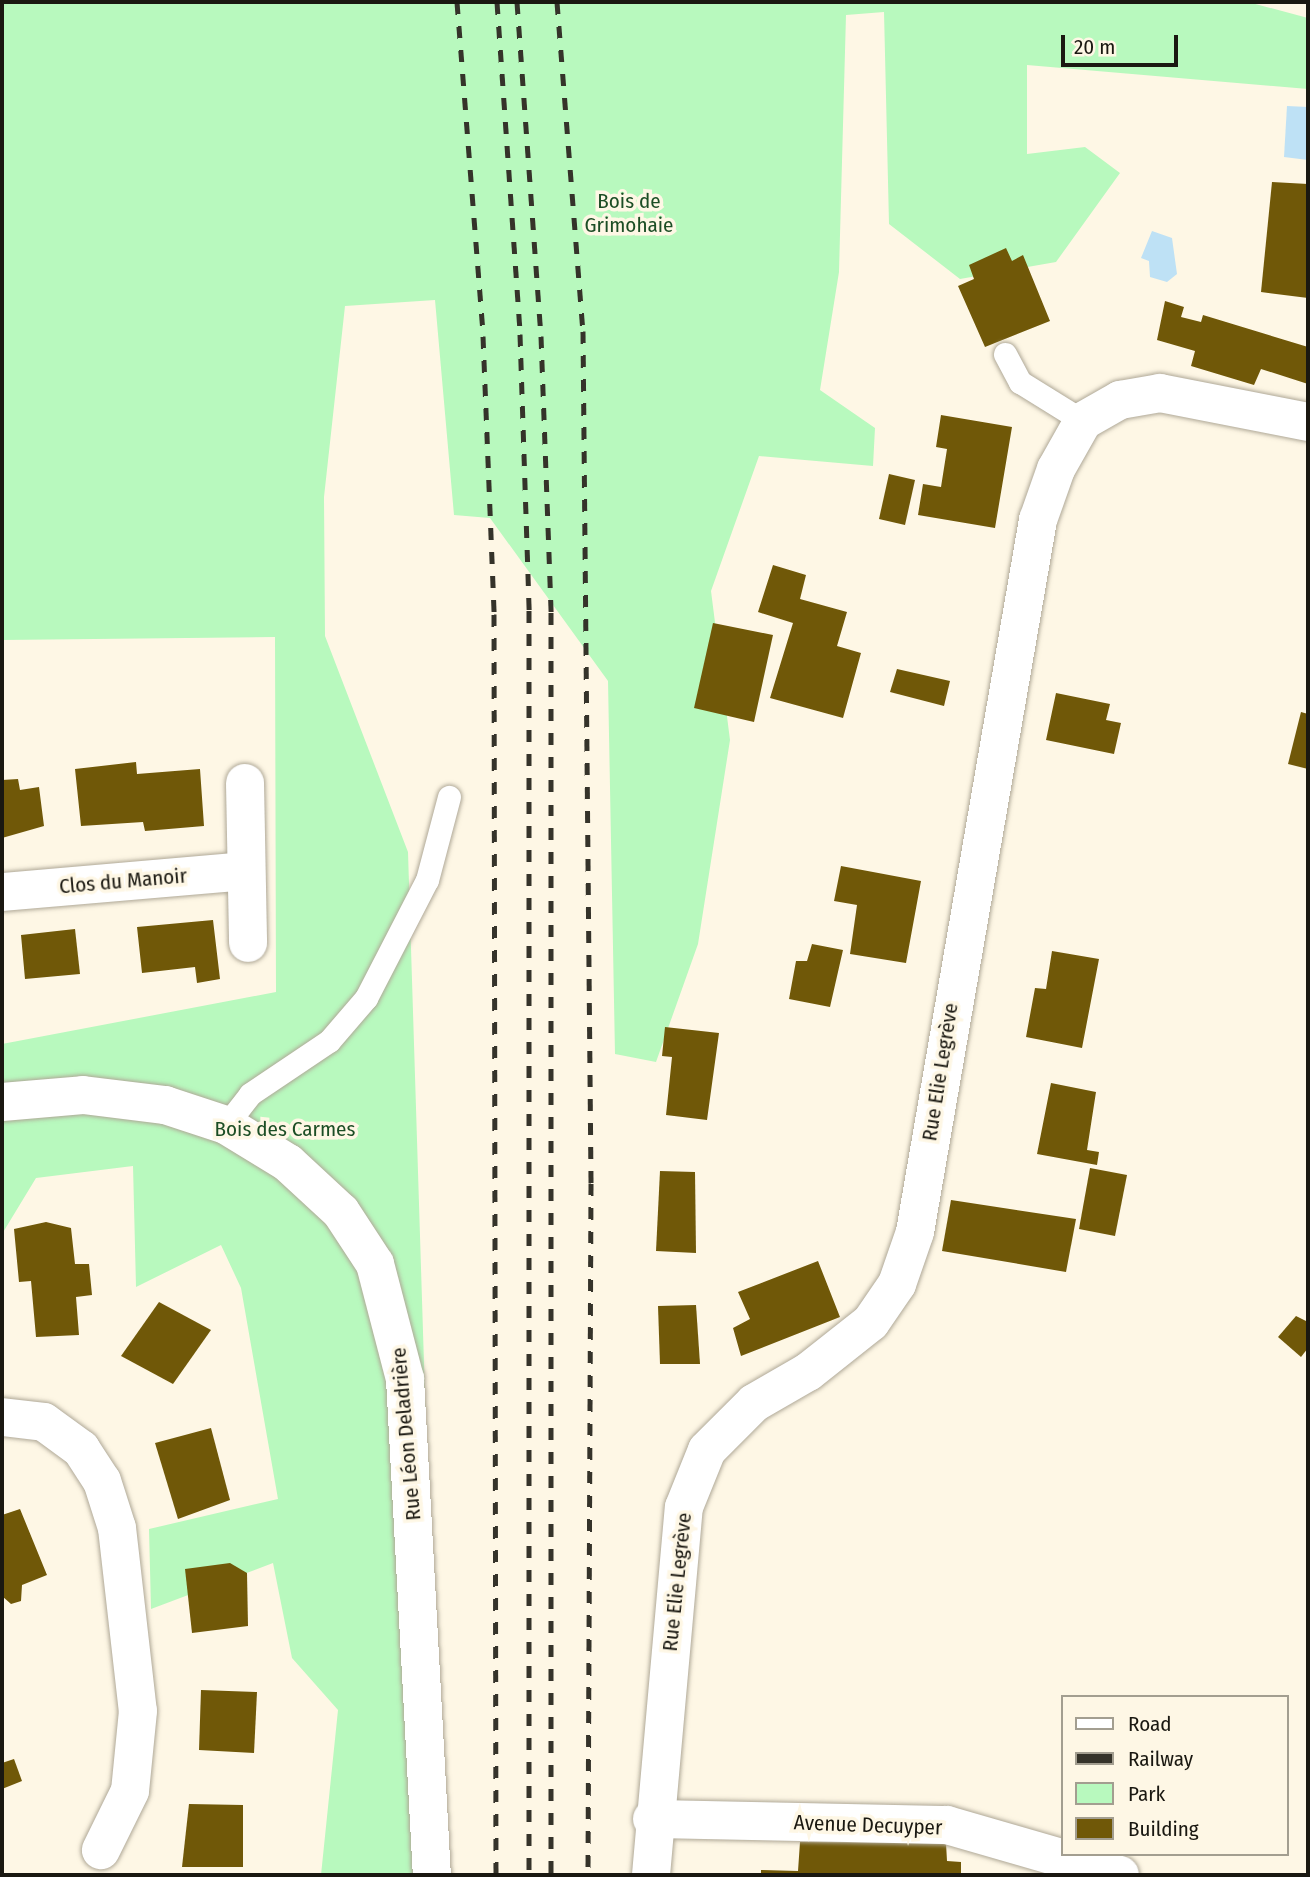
<!DOCTYPE html>
<html>
<head>
<meta charset="utf-8">
<style>
	body { margin:0 }
	#map { position:relative; width:1310px; height:1877px; overflow:hidden; background:#fef7e5; font-family:"Fira Sans Condensed",sans-serif }
	div>[style] { position:absolute }
	.green>* { inset:0; background:#b8f9be }
	.water>* { inset:0; background:#bee1f5 }
	.building>* { inset:0; background:#705808 }
	.roads { filter:drop-shadow(0 0 2px #afa897) drop-shadow(0 0 2px #afa897) }
	.lane>* { height:23px; margin:-11.5px; padding:0 11.5px; transform-origin:11.5px; border-radius:11.5px; background:#fff }
	.street>* { height:38px; margin:-19px; padding:0 19px; transform-origin:19px; border-radius:19px; background:#fff }
	.rail>* { height:5px; margin-top:-2.5px; transform-origin:0; background:repeating-linear-gradient(90deg,#35332a 0 12px,transparent 0 24px) }
	span { translate:-50% -50%; white-space:nowrap; text-align:center; line-height:1.15; -webkit-text-stroke:7px #fef7e5; paint-order:stroke }
	.park-label { font-size:21px; color:#1c4e25 }
	.street-label { font-size:21px; color:#1a1811 }
	.frame { position:absolute; inset:0; border:4px solid #1a1811; pointer-events:none }
	.legend { position:absolute; left:1061px; top:1695px; width:228px; height:161px; box-sizing:border-box; background:#fef7e5; border:2px solid #a39e90; margin:0; padding:9px 12px; list-style:none; font-size:21px; color:#1a1811 }
	.legend li { display:flex; align-items:center; gap:14px; height:35px }
	.legend b { width:35px; border:2px solid #a39e90 }
	.scale { position:absolute; left:1061px; top:35px; width:117px; height:32px; box-sizing:border-box; border:4px solid #1a1811; border-top:0; padding-left:9px; font-size:21px; line-height:24px; white-space:nowrap; color:#1a1811; -webkit-text-stroke:5px #fef7e5; paint-order:stroke }
</style>
</head>
<body>
<div id="map">
	<div class="green">
		<i style="clip-path:polygon(2px 2px,1248px 2px,1308px 18px,1308px 89px,1027px 65px,1027px 154px,1085px 147px,1120px 173px,1056px 262px,960px 279px,889px 224px,884px 12px,846px 15px,839px 272px,820px 390px,875px 428px,873px 466px,759px 456px,711px 591px,730px 740px,698px 944px,656px 1062px,615px 1054px,608px 681px,490px 518px,454px 515px,435px 300px,345px 306px,324px 497px,325px 636px,408px 852px,440px 1875px,321px 1875px,338px 1710px,292px 1658px,273px 1563px,151px 1609px,149px 1529px,278px 1499px,241px 1288px,221px 1245px,136px 1287px,133px 1166px,36px 1178px,2px 1234px,2px 1044px,276px 992px,275px 637px,2px 640px)"></i>
	</div>
	<div class="water">
		<i style="clip-path:polygon(1287px 106px,1308px 107px,1308px 160px,1284px 157px)"></i>
		<i style="clip-path:polygon(1152px 231px,1172px 238px,1177px 274px,1167px 282px,1150px 277px,1149px 261px,1141px 258px)"></i>
	</div>
	<div class="building">
		<i style="clip-path:polygon(1272px 182px,1308px 184px,1308px 298px,1261px 292px)"></i>
		<i style="clip-path:polygon(1006px 248px,1012px 261px,1023px 255px,1050px 321px,985px 347px,958px 286px,974px 279px,969px 265px)"></i>
		<i style="clip-path:polygon(1165px 301px,1184px 307px,1181px 317px,1201px 322px,1203px 315px,1308px 347px,1308px 384px,1261px 369px,1254px 385px,1191px 366px,1195px 351px,1157px 340px)"></i>
		<i style="clip-path:polygon(941px 415px,1012px 427px,995px 528px,918px 515px,923px 484px,941px 487px,947px 449px,936px 447px)"></i>
		<i style="clip-path:polygon(889px 474px,915px 480px,905px 525px,879px 519px)"></i>
		<i style="clip-path:polygon(773px 565px,806px 575px,800px 599px,847px 612px,837px 646px,861px 653px,843px 718px,770px 698px,793px 623px,758px 612px)"></i>
		<i style="clip-path:polygon(713px 623px,773px 635px,754px 722px,694px 708px)"></i>
		<i style="clip-path:polygon(897px 669px,950px 681px,944px 706px,890px 692px)"></i>
		<i style="clip-path:polygon(1056px 693px,1110px 704px,1106px 720px,1121px 723px,1114px 754px,1046px 740px)"></i>
		<i style="clip-path:polygon(1301px 712px,1308px 714px,1308px 769px,1288px 764px)"></i>
		<i style="clip-path:polygon(136px 762px,137px 774px,200px 769px,204px 826px,145px 831px,143px 822px,81px 826px,75px 769px)"></i>
		<i style="clip-path:polygon(18px 779px,20px 790px,39px 787px,44px 826px,2px 838px,2px 780px)"></i>
		<i style="clip-path:polygon(841px 866px,921px 881px,906px 963px,850px 954px,857px 905px,834px 901px)"></i>
		<i style="clip-path:polygon(213px 920px,220px 979px,197px 983px,195px 967px,142px 973px,137px 927px)"></i>
		<i style="clip-path:polygon(75px 929px,80px 974px,25px 979px,21px 935px)"></i>
		<i style="clip-path:polygon(812px 944px,843px 950px,830px 1007px,789px 999px,796px 961px,807px 961px)"></i>
		<i style="clip-path:polygon(1052px 951px,1099px 959px,1082px 1048px,1026px 1037px,1035px 988px,1046px 989px)"></i>
		<i style="clip-path:polygon(665px 1027px,719px 1033px,707px 1120px,666px 1115px,672px 1057px,662px 1056px)"></i>
		<i style="clip-path:polygon(1051px 1083px,1096px 1092px,1087px 1150px,1099px 1152px,1097px 1165px,1037px 1154px)"></i>
		<i style="clip-path:polygon(1090px 1168px,1127px 1175px,1115px 1236px,1079px 1229px)"></i>
		<i style="clip-path:polygon(660px 1171px,695px 1172px,696px 1253px,656px 1251px)"></i>
		<i style="clip-path:polygon(951px 1200px,1076px 1219px,1066px 1272px,942px 1251px)"></i>
		<i style="clip-path:polygon(46px 1222px,71px 1228px,75px 1264px,89px 1264px,92px 1295px,76px 1297px,79px 1335px,36px 1337px,31px 1281px,19px 1282px,14px 1229px)"></i>
		<i style="clip-path:polygon(818px 1261px,840px 1317px,741px 1356px,733px 1328px,750px 1319px,738px 1292px)"></i>
		<i style="clip-path:polygon(159px 1302px,211px 1330px,173px 1384px,121px 1356px)"></i>
		<i style="clip-path:polygon(696px 1305px,700px 1364px,660px 1364px,658px 1306px)"></i>
		<i style="clip-path:polygon(1296px 1316px,1308px 1322px,1308px 1348px,1301px 1357px,1278px 1337px)"></i>
		<i style="clip-path:polygon(211px 1428px,230px 1500px,178px 1519px,155px 1443px)"></i>
		<i style="clip-path:polygon(20px 1509px,47px 1575px,22px 1585px,21px 1601px,11px 1604px,2px 1596px,2px 1515px)"></i>
		<i style="clip-path:polygon(230px 1563px,247px 1573px,248px 1626px,192px 1633px,185px 1569px)"></i>
		<i style="clip-path:polygon(201px 1690px,257px 1692px,254px 1753px,199px 1750px)"></i>
		<i style="clip-path:polygon(14px 1759px,22px 1781px,2px 1789px,2px 1763px)"></i>
		<i style="clip-path:polygon(189px 1804px,243px 1805px,243px 1867px,182px 1867px)"></i>
		<i style="clip-path:polygon(800px 1842px,946px 1843px,947px 1861px,961px 1862px,961px 1875px,761px 1875px,761px 1870px,798px 1871px)"></i>
	</div>
	<div class="roads">
		<div class="lane">
			<i style="left:1005px;top:354px;width:32px;rotate:62deg"></i>
			<i style="left:1020px;top:382px;width:74px;rotate:31.8deg"></i>
			<i style="left:226px;top:1125px;width:39px;rotate:-52deg"></i>
			<i style="left:250px;top:1094px;width:95px;rotate:-33.9deg"></i>
			<i style="left:329px;top:1041px;width:57px;rotate:-49.3deg"></i>
			<i style="left:366px;top:998px;width:133px;rotate:-62.7deg"></i>
			<i style="left:427px;top:880px;width:86px;rotate:-75.2deg"></i>
		</div>
		<div class="street">
			<i style="left:245px;top:783px;width:160px;rotate:88.9deg"></i>
			<i style="left:2px;top:892px;width:244px;rotate:-4.9deg"></i>
			<i style="left:2px;top:1102px;width:81px;rotate:-4.9deg"></i>
			<i style="left:83px;top:1095px;width:83px;rotate:7deg"></i>
			<i style="left:165px;top:1105px;width:64px;rotate:18.2deg"></i>
			<i style="left:226px;top:1125px;width:73px;rotate:31.5deg"></i>
			<i style="left:288px;top:1163px;width:72px;rotate:42.8deg"></i>
			<i style="left:341px;top:1212px;width:62px;rotate:56.8deg"></i>
			<i style="left:375px;top:1264px;width:119px;rotate:75.4deg"></i>
			<i style="left:405px;top:1379px;width:497px;rotate:86.9deg"></i>
			<i style="left:2px;top:1417px;width:42px;rotate:6.8deg"></i>
			<i style="left:44px;top:1422px;width:46px;rotate:36.1deg"></i>
			<i style="left:81px;top:1449px;width:38px;rotate:57deg"></i>
			<i style="left:102px;top:1481px;width:49px;rotate:72.3deg"></i>
			<i style="left:117px;top:1528px;width:184px;rotate:83.5deg"></i>
			<i style="left:138px;top:1711px;width:80px;rotate:95.7deg"></i>
			<i style="left:130px;top:1791px;width:66px;rotate:116.2deg"></i>
			<i style="left:652px;top:1819px;width:295px;rotate:1.2deg"></i>
			<i style="left:947px;top:1825px;width:180px;rotate:16.1deg"></i>
			<i style="left:651px;top:1875px;width:369px;rotate:-84.9deg"></i>
			<i style="left:684px;top:1507px;width:61px;rotate:-68deg"></i>
			<i style="left:707px;top:1450px;width:66px;rotate:-45deg"></i>
			<i style="left:754px;top:1403px;width:62px;rotate:-29.9deg"></i>
			<i style="left:808px;top:1372px;width:80px;rotate:-38.4deg"></i>
			<i style="left:871px;top:1322px;width:46px;rotate:-55.6deg"></i>
			<i style="left:897px;top:1284px;width:55px;rotate:-70.9deg"></i>
			<i style="left:915px;top:1232px;width:723px;rotate:-80.2deg"></i>
			<i style="left:1038px;top:520px;width:54px;rotate:-70.6deg"></i>
			<i style="left:1056px;top:469px;width:55px;rotate:-60.6deg"></i>
			<i style="left:1083px;top:421px;width:43px;rotate:-29.6deg"></i>
			<i style="left:1120px;top:400px;width:41px;rotate:-9.9deg"></i>
			<i style="left:1160px;top:393px;width:151px;rotate:11.1deg"></i>
		</div>
	</div>
	<div class="rail">
		<i style="left:457px;top:2px;width:335px;rotate:85.5deg"></i>
		<i style="left:483px;top:336px;width:278px;rotate:87.7deg"></i>
		<i style="left:494px;top:614px;width:1261px;rotate:89.91deg"></i>
		<i style="left:497px;top:2px;width:333px;rotate:86deg"></i>
		<i style="left:520px;top:334px;width:276px;rotate:88.1deg"></i>
		<i style="left:529px;top:610px;width:1265px;rotate:90deg"></i>
		<i style="left:517px;top:2px;width:335px;rotate:85.9deg"></i>
		<i style="left:541px;top:336px;width:276px;rotate:87.9deg"></i>
		<i style="left:551px;top:612px;width:1263px;rotate:90deg"></i>
		<i style="left:557px;top:2px;width:330px;rotate:85.5deg"></i>
		<i style="left:583px;top:331px;width:852px;rotate:89.46deg"></i>
		<i style="left:591px;top:1183px;width:692px;rotate:90.25deg"></i>
	</div>
	<div class="park-label">
		<span style="left:629px;top:213px">Bois de<br>Grimohaie</span>
		<span style="left:285px;top:1129px">Bois des Carmes</span>
	</div>
	<div class="street-label">
		<span style="left:123px;top:881px;rotate:-5deg">Clos du Manoir</span>
		<span style="left:940px;top:1072px;rotate:-81deg">Rue Elie Legrève</span>
		<span style="left:406px;top:1434px;rotate:-95deg">Rue Léon Deladrière</span>
		<span style="left:677px;top:1582px;rotate:-84deg">Rue Elie Legrève</span>
		<span style="left:868px;top:1825px;rotate:2deg">Avenue Decuyper</span>
	</div>
	<div class="frame"></div>
	<ul class="legend">
	<li><b style="height:9px;background:#fff"></b>Road</li>
	<li><b style="height:9px;background:#35332a"></b>Railway</li>
	<li><b style="height:19px;background:#b8f9be"></b>Park</li>
	<li><b style="height:19px;background:#705808"></b>Building</li>
	</ul>
	<div class="scale">20 m</div>
</div>
</body>
</html>
